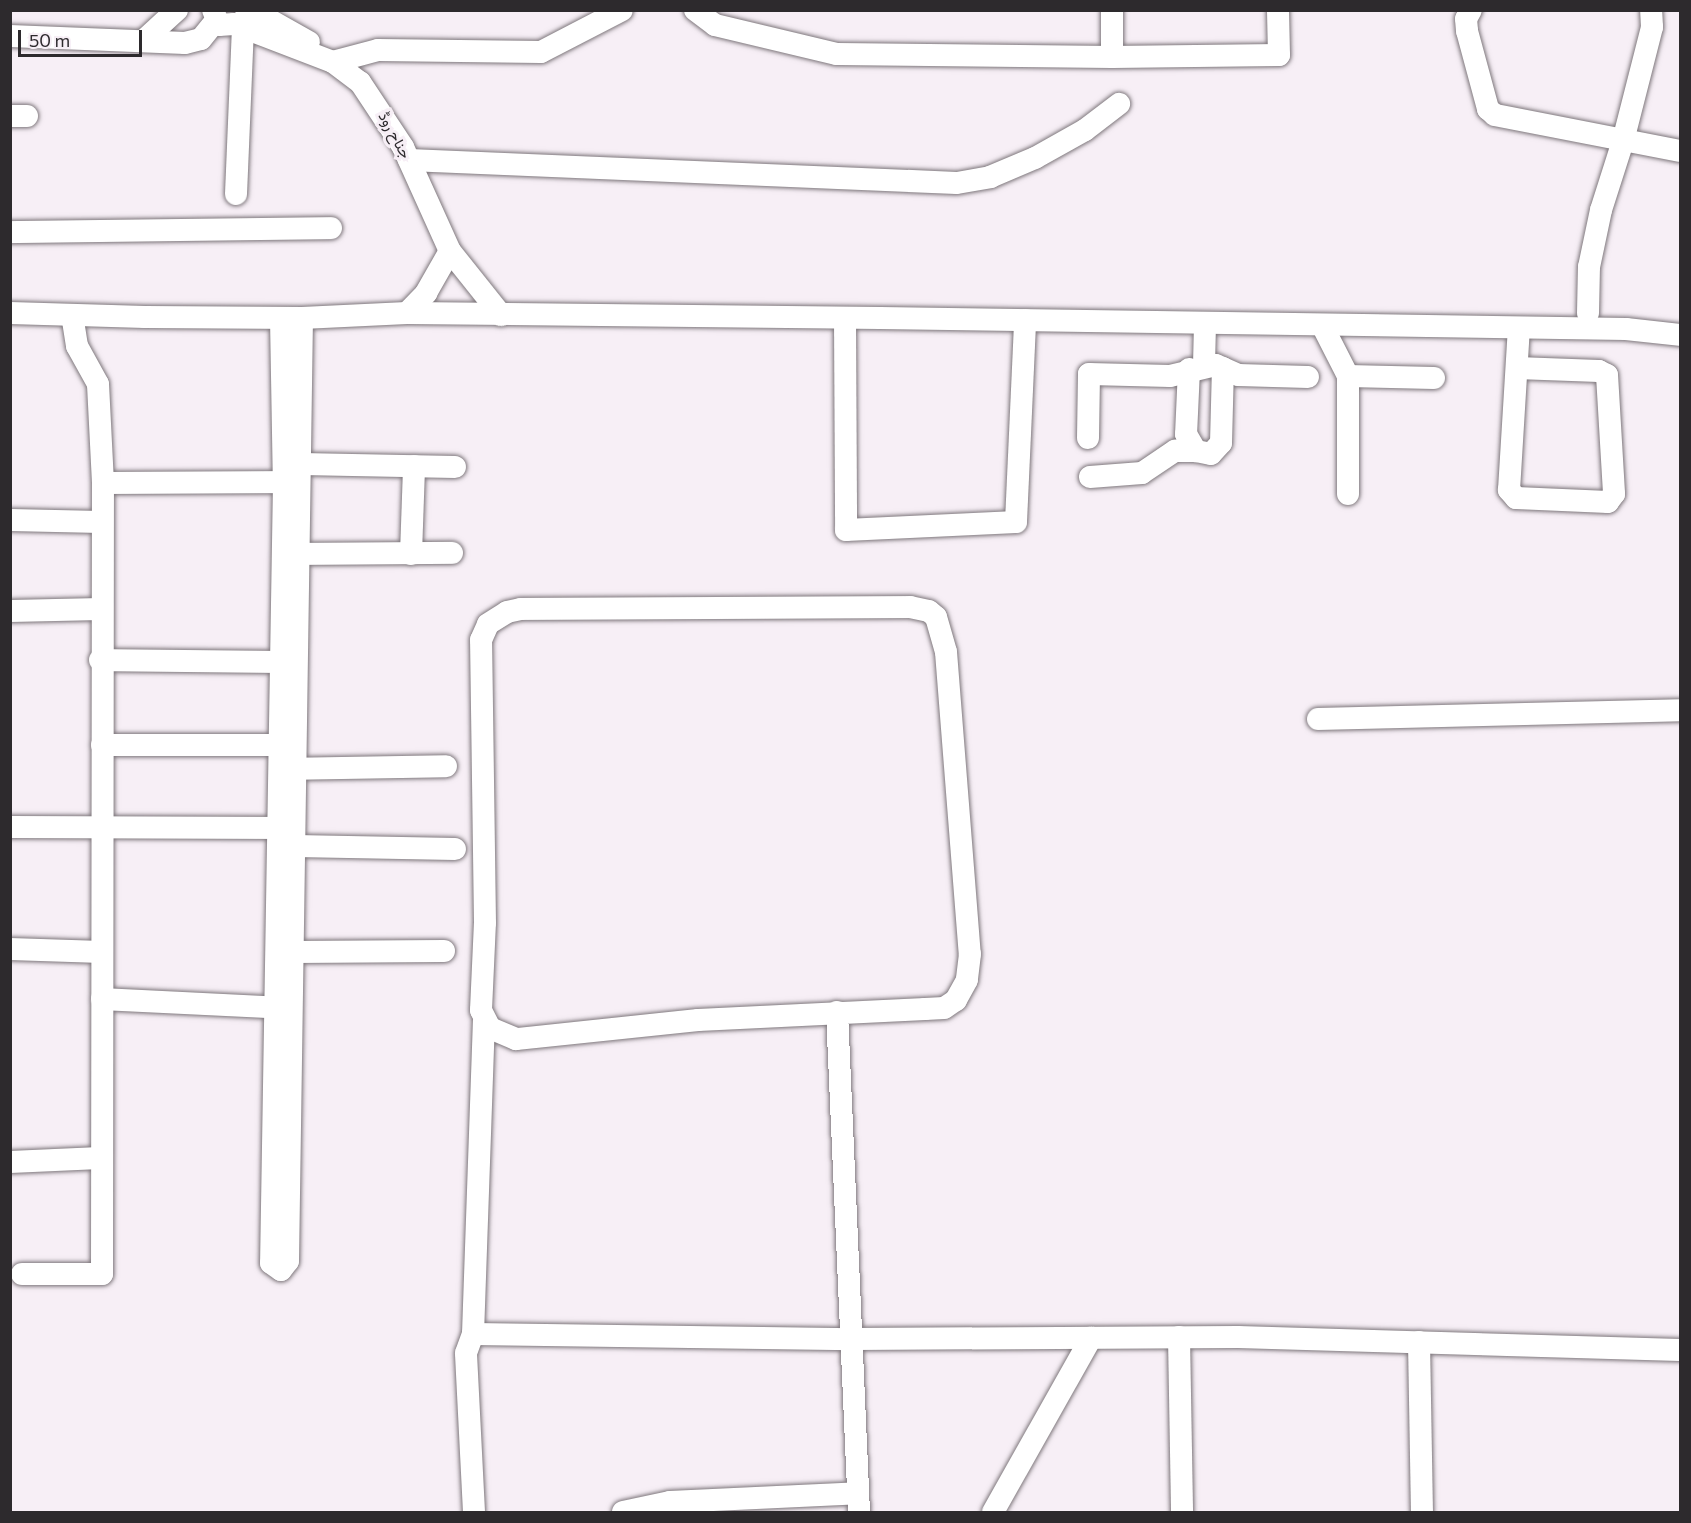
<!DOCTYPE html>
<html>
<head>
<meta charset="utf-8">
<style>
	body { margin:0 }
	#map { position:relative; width:1691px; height:1523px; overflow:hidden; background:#f7eff6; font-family:Commissioner,Vazirmatn,sans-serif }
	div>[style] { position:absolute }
	.roads { filter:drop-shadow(0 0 2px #7e777c) drop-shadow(0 0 2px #7e777c) }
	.minor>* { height:22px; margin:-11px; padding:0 11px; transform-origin:11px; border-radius:11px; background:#fff }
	span { translate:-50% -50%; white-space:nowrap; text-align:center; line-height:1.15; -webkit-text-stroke:6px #f7eff6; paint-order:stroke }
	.street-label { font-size:15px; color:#2d2a2d }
	.frame { position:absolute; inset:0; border:12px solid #2d2a2d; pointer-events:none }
	.scale { position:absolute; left:18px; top:30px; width:124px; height:27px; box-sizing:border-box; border:3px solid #2d2a2d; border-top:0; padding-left:8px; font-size:18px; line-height:21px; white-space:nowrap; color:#2d2a2d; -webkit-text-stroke:4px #f7eff6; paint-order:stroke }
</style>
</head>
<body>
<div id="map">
	<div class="roads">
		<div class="minor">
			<i style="left:213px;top:10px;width:16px;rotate:68deg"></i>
			<i style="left:219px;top:25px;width:15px;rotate:-4deg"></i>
			<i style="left:234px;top:24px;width:106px;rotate:21deg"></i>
			<i style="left:333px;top:62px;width:34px;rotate:37deg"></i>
			<i style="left:360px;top:82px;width:78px;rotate:56.5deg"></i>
			<i style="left:403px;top:147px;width:114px;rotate:65.7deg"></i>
			<i style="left:450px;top:251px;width:82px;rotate:51.4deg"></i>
			<i style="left:246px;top:10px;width:16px;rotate:18deg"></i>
			<i style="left:261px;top:15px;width:55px;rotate:29.4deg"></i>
			<i style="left:695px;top:10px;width:25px;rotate:37deg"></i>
			<i style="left:715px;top:25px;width:125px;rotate:13.4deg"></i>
			<i style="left:837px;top:54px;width:275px;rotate:0.6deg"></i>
			<i style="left:1112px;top:57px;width:167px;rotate:-0.7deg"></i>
			<i style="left:1279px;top:55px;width:45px;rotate:-91.3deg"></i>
			<i style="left:1112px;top:10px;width:47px;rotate:90deg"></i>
			<i style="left:1471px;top:10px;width:10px;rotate:119deg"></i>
			<i style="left:1466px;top:19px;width:12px;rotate:85deg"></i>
			<i style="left:1467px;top:31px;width:81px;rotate:74.9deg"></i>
			<i style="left:1488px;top:109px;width:9px;rotate:41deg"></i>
			<i style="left:1495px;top:115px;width:188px;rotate:11deg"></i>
			<i style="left:10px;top:36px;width:175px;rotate:2.3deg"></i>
			<i style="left:185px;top:43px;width:16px;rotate:-14deg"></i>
			<i style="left:201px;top:39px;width:22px;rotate:-51deg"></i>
			<i style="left:143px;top:41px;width:46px;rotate:-42.4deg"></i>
			<i style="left:333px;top:62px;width:47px;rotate:-14.9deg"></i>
			<i style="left:378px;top:50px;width:163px;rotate:0.7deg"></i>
			<i style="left:541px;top:52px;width:91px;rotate:-27.4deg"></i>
			<i style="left:10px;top:116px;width:17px"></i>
			<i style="left:409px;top:160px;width:548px;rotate:2.4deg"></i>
			<i style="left:957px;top:183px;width:34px;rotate:-10deg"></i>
			<i style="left:990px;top:177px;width:49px;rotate:-22.9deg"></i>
			<i style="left:1035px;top:158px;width:57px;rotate:-29.2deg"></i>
			<i style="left:1085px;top:130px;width:43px;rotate:-37.4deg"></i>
			<i style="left:236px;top:194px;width:166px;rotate:-87.6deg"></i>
			<i style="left:10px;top:232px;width:321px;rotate:-0.7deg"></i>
			<i style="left:10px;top:313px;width:135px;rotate:1.7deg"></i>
			<i style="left:145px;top:317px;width:157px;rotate:0.4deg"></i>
			<i style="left:302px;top:318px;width:105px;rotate:-2.7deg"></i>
			<i style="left:407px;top:313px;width:473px;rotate:0.6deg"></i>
			<i style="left:880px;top:318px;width:746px;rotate:0.84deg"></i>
			<i style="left:1626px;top:329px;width:54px;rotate:6.3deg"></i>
			<i style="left:407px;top:313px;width:28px;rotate:-46deg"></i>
			<i style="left:426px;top:293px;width:48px;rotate:-60.3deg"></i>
			<i style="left:1588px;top:313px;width:46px;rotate:-88.8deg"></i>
			<i style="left:1589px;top:267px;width:58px;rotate:-78.1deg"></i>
			<i style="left:1601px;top:210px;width:72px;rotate:-72.3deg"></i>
			<i style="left:1623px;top:141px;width:118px;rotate:-75.7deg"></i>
			<i style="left:1652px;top:27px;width:17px;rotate:-93deg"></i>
			<i style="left:281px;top:318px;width:165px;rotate:89deg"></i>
			<i style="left:284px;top:483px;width:780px;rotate:90.95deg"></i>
			<i style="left:271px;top:1263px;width:12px;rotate:35deg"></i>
			<i style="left:281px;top:1270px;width:11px;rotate:-52deg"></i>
			<i style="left:288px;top:1261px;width:943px;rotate:-89.15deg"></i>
			<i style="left:845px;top:318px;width:212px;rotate:89.7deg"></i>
			<i style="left:846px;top:530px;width:170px;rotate:-2.7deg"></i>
			<i style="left:1016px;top:522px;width:202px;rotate:-87.4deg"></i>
			<i style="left:1322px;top:325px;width:57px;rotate:63deg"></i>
			<i style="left:1348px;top:376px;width:118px;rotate:90deg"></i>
			<i style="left:1204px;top:365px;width:42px;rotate:-88.6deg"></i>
			<i style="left:1517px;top:368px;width:82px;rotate:2.1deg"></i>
			<i style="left:1599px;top:371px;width:9px;rotate:27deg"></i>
			<i style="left:1607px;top:375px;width:119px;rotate:86.6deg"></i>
			<i style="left:1614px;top:494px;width:10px;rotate:127deg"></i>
			<i style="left:1608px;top:502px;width:92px;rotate:-177.5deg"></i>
			<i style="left:1516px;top:498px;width:11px;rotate:-131deg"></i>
			<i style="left:1509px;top:490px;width:162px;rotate:-86.5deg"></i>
			<i style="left:1189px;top:369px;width:65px;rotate:92.6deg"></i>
			<i style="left:1186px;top:434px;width:20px;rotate:60deg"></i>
			<i style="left:1196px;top:451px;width:15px;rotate:11deg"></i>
			<i style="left:1211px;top:454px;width:15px;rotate:-48deg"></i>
			<i style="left:1221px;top:443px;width:75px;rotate:-88.5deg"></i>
			<i style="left:1348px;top:376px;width:86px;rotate:1.3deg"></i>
			<i style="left:1088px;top:438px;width:64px;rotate:-89.1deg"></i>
			<i style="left:1089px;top:374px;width:81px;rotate:1.4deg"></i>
			<i style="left:1170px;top:376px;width:47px;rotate:-13.4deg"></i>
			<i style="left:1216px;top:365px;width:24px;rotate:24deg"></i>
			<i style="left:1238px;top:375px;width:70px;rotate:1.6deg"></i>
			<i style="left:301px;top:464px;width:154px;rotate:1.1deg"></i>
			<i style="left:1090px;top:477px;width:52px;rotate:-4.4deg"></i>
			<i style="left:1142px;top:473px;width:40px;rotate:-34deg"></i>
			<i style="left:1175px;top:451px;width:21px"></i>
			<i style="left:103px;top:483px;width:196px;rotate:-0.3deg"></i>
			<i style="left:10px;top:520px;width:91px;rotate:1.3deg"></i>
			<i style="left:300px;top:554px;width:152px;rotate:-0.4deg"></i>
			<i style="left:411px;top:554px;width:88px;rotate:-88deg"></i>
			<i style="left:910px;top:607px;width:19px;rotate:12deg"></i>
			<i style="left:929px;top:611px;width:9px;rotate:41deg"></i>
			<i style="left:936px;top:617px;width:36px;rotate:74deg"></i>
			<i style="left:946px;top:652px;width:303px;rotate:85.5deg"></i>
			<i style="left:970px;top:954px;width:26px;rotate:97deg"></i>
			<i style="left:967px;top:980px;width:23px;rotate:119deg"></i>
			<i style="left:956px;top:1000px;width:14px;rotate:146deg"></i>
			<i style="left:944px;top:1008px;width:19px;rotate:177deg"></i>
			<i style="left:925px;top:1009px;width:227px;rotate:177.2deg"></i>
			<i style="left:698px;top:1020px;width:183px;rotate:174deg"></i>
			<i style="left:516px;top:1039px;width:28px;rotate:-157deg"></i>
			<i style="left:490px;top:1028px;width:20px;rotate:-117deg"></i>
			<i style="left:481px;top:1010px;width:87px;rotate:-87.4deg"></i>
			<i style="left:485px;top:923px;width:283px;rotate:-90.8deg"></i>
			<i style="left:481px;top:640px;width:17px;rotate:-66deg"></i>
			<i style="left:488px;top:624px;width:22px;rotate:-32deg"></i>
			<i style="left:507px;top:612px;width:14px;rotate:-12deg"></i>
			<i style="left:521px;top:609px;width:389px;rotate:-0.3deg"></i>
			<i style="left:10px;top:611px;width:91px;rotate:-1.3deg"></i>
			<i style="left:100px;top:660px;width:194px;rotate:0.6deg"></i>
			<i style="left:1318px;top:719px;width:362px;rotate:-1.4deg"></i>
			<i style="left:102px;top:745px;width:191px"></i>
			<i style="left:282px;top:769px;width:164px;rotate:-1deg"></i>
			<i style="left:10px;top:827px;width:278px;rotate:0.2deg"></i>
			<i style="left:295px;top:846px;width:160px;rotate:1.1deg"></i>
			<i style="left:10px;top:949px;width:92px;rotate:1.9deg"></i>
			<i style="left:294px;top:952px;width:150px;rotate:-0.4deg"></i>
			<i style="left:102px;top:999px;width:186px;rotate:2.8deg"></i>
			<i style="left:837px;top:1012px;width:500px;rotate:87.48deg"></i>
			<i style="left:10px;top:1162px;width:90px;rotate:-2.5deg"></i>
			<i style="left:22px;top:1274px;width:80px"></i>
			<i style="left:102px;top:1274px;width:791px;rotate:-89.93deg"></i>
			<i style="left:103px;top:483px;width:99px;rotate:-92.9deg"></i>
			<i style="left:98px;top:384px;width:43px;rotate:-118.9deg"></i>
			<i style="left:77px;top:346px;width:31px;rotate:-99deg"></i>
			<i style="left:473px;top:1334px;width:313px;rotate:-88deg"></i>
			<i style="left:1179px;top:1337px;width:175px;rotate:89deg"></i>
			<i style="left:1419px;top:1342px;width:170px;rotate:89deg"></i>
			<i style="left:474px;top:1512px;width:159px;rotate:-92.9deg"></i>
			<i style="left:466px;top:1353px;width:20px;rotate:-70deg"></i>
			<i style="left:473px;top:1334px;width:380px;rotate:0.8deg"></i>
			<i style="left:853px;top:1339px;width:385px;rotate:-0.3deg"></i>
			<i style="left:1238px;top:1337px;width:442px;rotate:1.7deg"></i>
			<i style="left:623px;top:1512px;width:48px;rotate:-12deg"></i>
			<i style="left:670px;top:1502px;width:188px;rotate:-2.7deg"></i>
			<i style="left:993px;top:1512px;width:200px;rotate:-60.6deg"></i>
		</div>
	</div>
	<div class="street-label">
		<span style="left:395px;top:135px;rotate:61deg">جناح روڈ</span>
	</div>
	<div class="frame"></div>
	<div class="scale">50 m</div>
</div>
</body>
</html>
